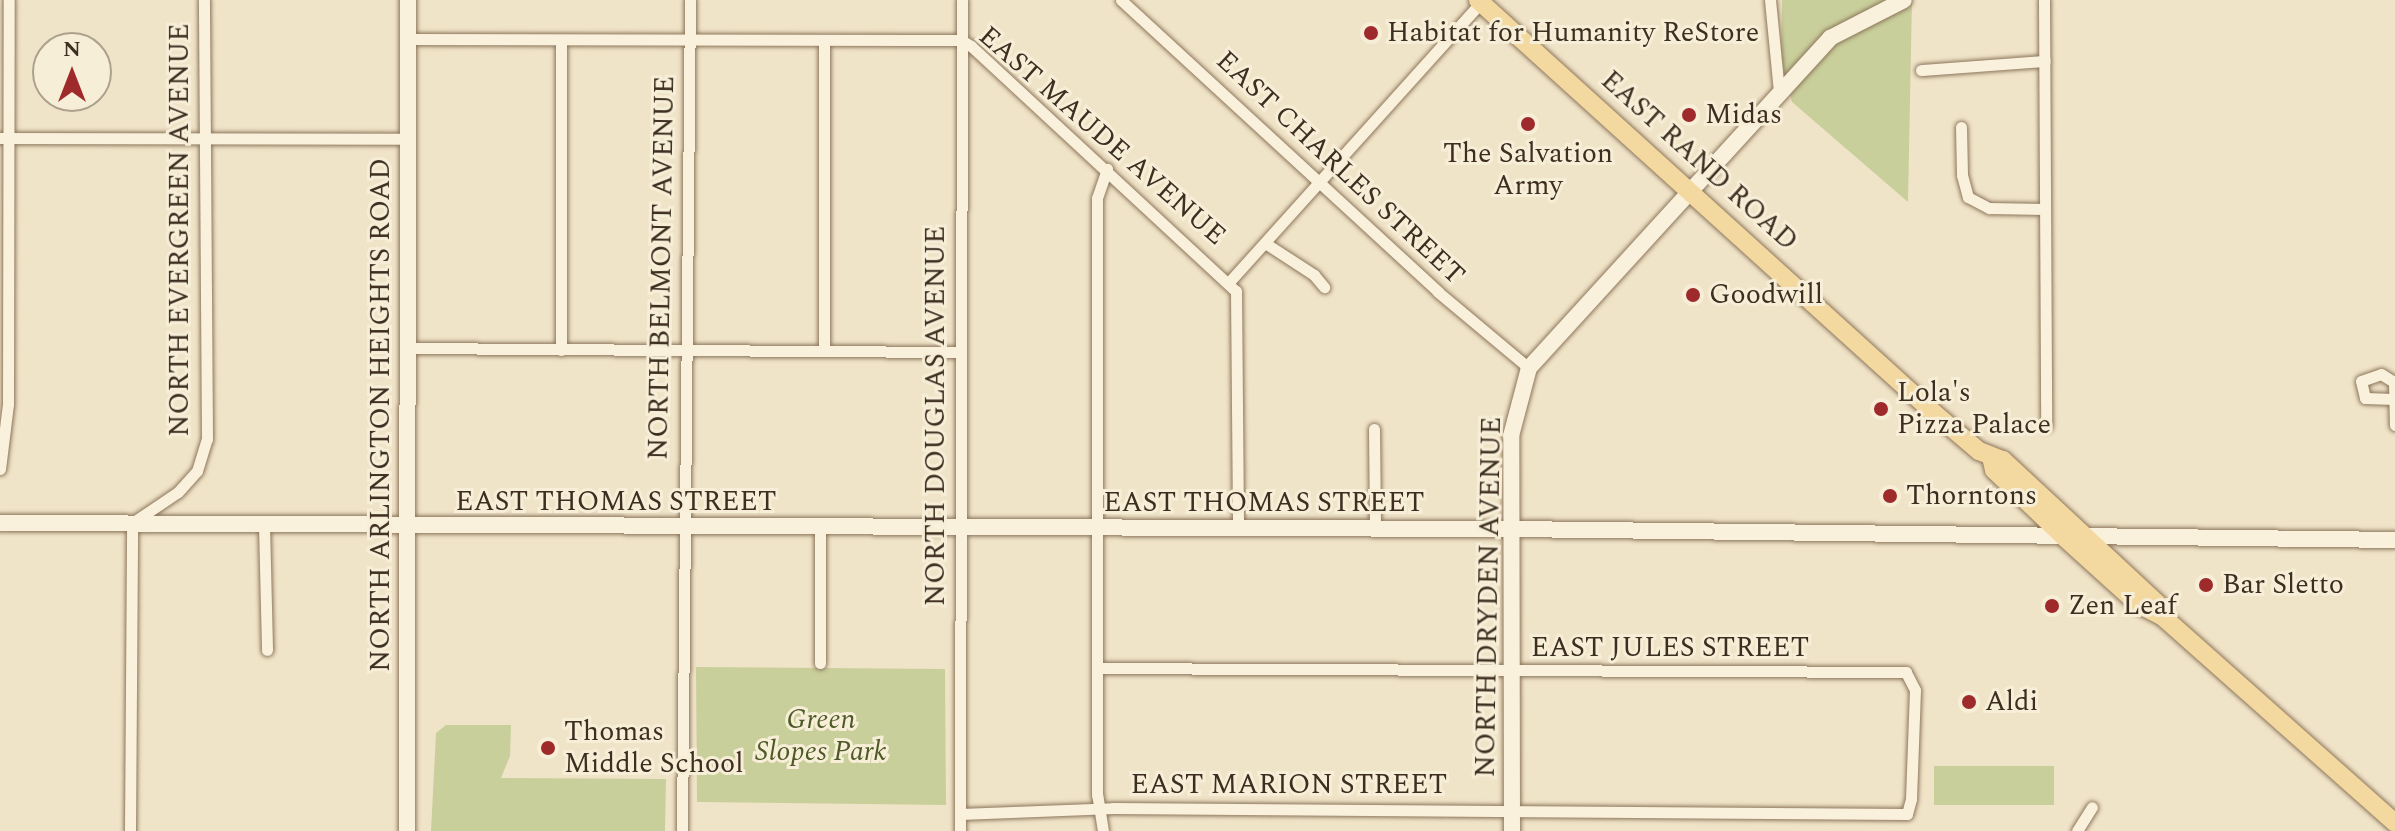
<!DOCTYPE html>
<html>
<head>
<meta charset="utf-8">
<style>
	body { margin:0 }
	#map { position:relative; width:2395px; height:831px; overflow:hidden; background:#f0e4c8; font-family:Spectral,serif }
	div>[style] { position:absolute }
	.green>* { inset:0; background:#c9cf9b }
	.roads { filter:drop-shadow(0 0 2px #8d765c) drop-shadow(0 0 2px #8d765c) }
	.street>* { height:11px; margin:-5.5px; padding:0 5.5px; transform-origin:5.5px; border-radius:5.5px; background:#faf1dc }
	.secondary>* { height:16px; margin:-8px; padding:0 8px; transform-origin:8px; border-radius:8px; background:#faf1dc }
	.primary>* { height:18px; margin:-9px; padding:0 9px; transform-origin:9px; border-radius:9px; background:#f3d9a0 }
	.dots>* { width:22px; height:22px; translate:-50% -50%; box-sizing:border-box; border:4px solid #f7eed8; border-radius:50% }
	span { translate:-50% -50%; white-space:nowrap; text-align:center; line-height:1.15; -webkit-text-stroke:6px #f7eed8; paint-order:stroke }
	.poi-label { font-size:28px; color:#3d2e20 }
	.left { translate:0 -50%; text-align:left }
	.street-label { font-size:28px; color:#3d2e20 }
	.park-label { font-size:28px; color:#4d5a26; font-style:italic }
	.north { position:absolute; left:32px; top:32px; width:80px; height:80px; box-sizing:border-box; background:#f7eed8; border:2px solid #ada18e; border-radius:50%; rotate:0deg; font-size:22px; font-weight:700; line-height:32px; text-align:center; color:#3d2e20 }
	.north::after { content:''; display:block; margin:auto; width:28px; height:36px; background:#9e2a2b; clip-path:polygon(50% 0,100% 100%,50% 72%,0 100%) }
</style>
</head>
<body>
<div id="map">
	<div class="green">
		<i style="clip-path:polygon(1782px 0,1912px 0,1908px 202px,1792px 102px,1781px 58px)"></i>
		<i style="clip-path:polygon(696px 667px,945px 669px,946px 805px,697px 802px)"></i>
		<i style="clip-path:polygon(446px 725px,511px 725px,510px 756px,501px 778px,666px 779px,665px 831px,431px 831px,436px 733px)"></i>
		<i style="clip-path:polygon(1934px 766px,2054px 766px,2054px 805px,1934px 805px)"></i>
	</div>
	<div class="roads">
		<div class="street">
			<i style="left:1121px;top:0;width:431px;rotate:42.6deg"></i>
			<i style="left:1438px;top:292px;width:119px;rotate:39.9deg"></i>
			<i style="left:1770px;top:0;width:92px;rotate:84.4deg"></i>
			<i style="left:2044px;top:0;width:426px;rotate:89.7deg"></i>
			<i style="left:408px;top:39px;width:553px;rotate:0.1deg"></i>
			<i style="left:961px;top:40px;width:12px;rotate:31deg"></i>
			<i style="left:971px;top:46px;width:361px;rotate:42.8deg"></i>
			<i style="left:1236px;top:291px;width:238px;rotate:89.5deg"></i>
			<i style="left:561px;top:42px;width:308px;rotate:90deg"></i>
			<i style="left:824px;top:43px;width:307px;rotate:90deg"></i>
			<i style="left:1921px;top:70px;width:124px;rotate:-4.2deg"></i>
			<i style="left:1961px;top:127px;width:48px;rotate:88.8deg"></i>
			<i style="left:1962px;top:175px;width:23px;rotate:75deg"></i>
			<i style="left:1968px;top:197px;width:24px;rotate:28deg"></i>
			<i style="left:1989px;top:208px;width:56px;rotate:1deg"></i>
			<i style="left:0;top:138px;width:408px;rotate:0.1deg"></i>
			<i style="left:1265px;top:243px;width:59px;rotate:33.1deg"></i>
			<i style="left:1314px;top:275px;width:16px;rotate:50deg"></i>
			<i style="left:1230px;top:281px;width:378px;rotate:-48deg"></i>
			<i style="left:408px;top:348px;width:551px;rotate:0.42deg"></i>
			<i style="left:2394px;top:399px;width:29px;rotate:-178deg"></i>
			<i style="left:2365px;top:398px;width:17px;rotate:-103deg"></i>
			<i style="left:2361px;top:381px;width:21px;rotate:-19deg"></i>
			<i style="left:2381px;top:374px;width:15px;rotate:32deg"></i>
			<i style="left:2394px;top:382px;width:43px;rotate:88.7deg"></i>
			<i style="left:1374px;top:429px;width:100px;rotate:89.4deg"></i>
			<i style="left:0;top:469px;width:65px;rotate:-83deg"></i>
			<i style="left:8px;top:404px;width:404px;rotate:-89.9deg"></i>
			<i style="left:264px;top:525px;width:125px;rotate:88.6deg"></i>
			<i style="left:820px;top:528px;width:135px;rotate:90deg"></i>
			<i style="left:960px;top:814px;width:153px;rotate:-2.2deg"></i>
			<i style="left:1113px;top:808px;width:794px;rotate:0.43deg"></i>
			<i style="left:1907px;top:814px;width:16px;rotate:-75deg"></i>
			<i style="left:1911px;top:799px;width:109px;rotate:-87.9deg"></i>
			<i style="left:1915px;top:690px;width:20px;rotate:-117deg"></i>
			<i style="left:1906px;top:672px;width:808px;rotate:-179.72deg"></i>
			<i style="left:130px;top:831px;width:308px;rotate:-89.6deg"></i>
			<i style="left:132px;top:523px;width:55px;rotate:-34deg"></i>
			<i style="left:178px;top:492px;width:28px;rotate:-48deg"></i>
			<i style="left:197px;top:471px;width:34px;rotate:-73deg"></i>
			<i style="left:207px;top:439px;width:439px;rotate:-90.4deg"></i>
			<i style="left:682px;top:831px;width:831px;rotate:-89.45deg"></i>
			<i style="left:960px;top:831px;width:831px;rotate:-89.86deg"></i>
			<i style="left:1103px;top:831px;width:36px;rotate:-99deg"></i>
			<i style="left:1097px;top:795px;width:597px;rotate:-90deg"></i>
			<i style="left:1097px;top:198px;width:31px;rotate:-71deg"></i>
			<i style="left:2077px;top:831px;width:28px;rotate:-58deg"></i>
		</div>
		<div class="secondary">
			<i style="left:0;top:523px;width:1511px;rotate:0.23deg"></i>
			<i style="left:1511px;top:529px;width:884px;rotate:0.71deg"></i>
			<i style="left:407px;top:831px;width:831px;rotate:-89.93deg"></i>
			<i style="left:1512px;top:831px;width:395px;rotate:-90.1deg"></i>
			<i style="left:1511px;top:436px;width:70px;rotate:-75.2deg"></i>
			<i style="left:1529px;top:368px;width:447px;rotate:-47.6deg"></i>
			<i style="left:1830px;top:38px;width:83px;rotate:-27.2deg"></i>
		</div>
		<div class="primary">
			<i style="left:1478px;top:0;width:615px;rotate:42.17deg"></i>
			<i style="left:1934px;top:413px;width:59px;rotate:40.2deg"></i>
			<i style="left:1979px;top:451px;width:26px;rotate:21deg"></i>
			<i style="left:2003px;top:460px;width:216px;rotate:42.9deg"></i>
			<i style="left:2161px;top:607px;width:9px;rotate:84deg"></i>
			<i style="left:1991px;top:457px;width:13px;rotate:77deg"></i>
			<i style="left:1994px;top:470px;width:97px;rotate:43.7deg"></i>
			<i style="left:2064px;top:537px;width:100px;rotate:42.2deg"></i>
			<i style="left:2138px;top:604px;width:27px;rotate:27deg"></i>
			<i style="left:2162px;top:616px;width:312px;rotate:41.6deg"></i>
		</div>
	</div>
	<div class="dots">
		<i style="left:1371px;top:33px;background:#9e2a2b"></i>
		<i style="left:1689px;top:115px;background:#9e2a2b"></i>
		<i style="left:1528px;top:124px;background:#9e2a2b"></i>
		<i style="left:1693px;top:295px;background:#9e2a2b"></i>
		<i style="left:1881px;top:409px;background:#9e2a2b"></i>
		<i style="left:1890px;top:496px;background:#9e2a2b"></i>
		<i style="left:2206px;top:585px;background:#9e2a2b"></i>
		<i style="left:2052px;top:606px;background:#9e2a2b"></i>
		<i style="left:1969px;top:702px;background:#9e2a2b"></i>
		<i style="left:548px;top:748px;background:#9e2a2b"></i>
	</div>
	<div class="poi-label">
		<span class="left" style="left:1387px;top:33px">Habitat for Humanity ReStore</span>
		<span class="left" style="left:1705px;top:115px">Midas</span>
		<span style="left:1528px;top:170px">The Salvation<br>Army</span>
		<span class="left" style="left:1709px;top:295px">Goodwill</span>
		<span class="left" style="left:1897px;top:409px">Lola's<br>Pizza Palace</span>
		<span class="left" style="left:1906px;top:496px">Thorntons</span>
		<span class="left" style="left:2222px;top:585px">Bar Sletto</span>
		<span class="left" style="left:2068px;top:606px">Zen Leaf</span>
		<span class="left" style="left:1985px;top:702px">Aldi</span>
		<span class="left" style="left:564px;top:748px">Thomas<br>Middle School</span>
	</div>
	<div class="street-label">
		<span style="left:1102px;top:136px;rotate:41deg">EAST MAUDE AVENUE</span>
		<span style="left:1699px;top:161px;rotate:42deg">EAST RAND ROAD</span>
		<span style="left:1340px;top:168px;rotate:43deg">EAST CHARLES STREET</span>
		<span style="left:180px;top:230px;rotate:-90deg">NORTH EVERGREEN AVENUE</span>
		<span style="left:662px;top:268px;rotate:-89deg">NORTH BELMONT AVENUE</span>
		<span style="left:381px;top:415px;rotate:-90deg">NORTH ARLINGTON HEIGHTS ROAD</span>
		<span style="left:936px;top:416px;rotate:-90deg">NORTH DOUGLAS AVENUE</span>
		<span style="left:616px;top:502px">EAST THOMAS STREET</span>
		<span style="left:1264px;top:503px">EAST THOMAS STREET</span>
		<span style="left:1489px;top:597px;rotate:-89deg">NORTH DRYDEN AVENUE</span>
		<span style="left:1670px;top:648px">EAST JULES STREET</span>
		<span style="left:1289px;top:785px">EAST MARION STREET</span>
	</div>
	<div class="park-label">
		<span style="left:821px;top:736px">Green<br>Slopes Park</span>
	</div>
	<div class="north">N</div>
</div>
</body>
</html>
